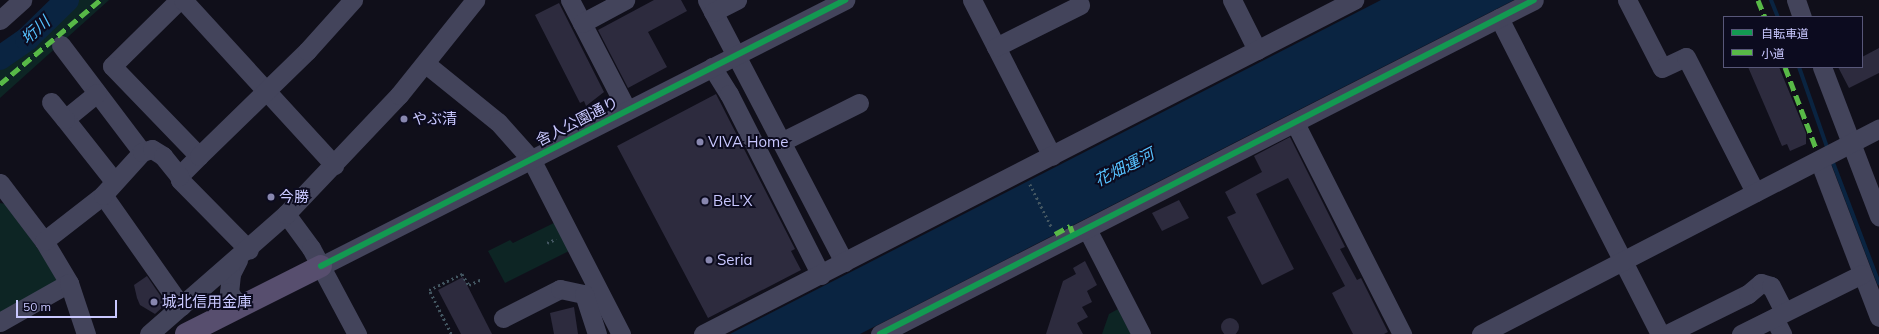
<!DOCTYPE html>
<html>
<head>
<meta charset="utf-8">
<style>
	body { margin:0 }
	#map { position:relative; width:1879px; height:334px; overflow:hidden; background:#100f1a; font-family:Mulish,"Noto Sans JP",sans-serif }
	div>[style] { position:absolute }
	.green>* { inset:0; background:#0d2524 }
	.water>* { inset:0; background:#0a2441 }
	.stream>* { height:4px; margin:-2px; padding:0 2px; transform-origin:2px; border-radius:2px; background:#0a2441 }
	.river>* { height:24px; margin:-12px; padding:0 12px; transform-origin:12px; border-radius:12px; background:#0a2441 }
	.building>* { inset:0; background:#2d2b3e }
	.round { border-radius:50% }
	.path>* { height:2.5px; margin-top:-1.25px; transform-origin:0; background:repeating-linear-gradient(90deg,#435661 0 2px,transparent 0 5px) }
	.minor>* { height:19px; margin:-9.5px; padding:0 9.5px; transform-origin:9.5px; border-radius:9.5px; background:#43445b }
	.major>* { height:22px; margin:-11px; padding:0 11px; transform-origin:11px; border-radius:11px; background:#574e6e }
	.quiet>* { height:5px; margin-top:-2.5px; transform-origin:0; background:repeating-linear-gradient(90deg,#58b947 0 10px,transparent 0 15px) }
	.cycleway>* { height:6px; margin:-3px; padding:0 3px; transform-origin:3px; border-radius:3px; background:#139951 }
	.dots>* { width:11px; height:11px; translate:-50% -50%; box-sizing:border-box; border:2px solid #0c0b1f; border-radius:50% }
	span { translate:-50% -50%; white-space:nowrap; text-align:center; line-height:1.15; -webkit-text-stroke:4px #0c0b1f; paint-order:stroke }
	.poi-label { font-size:15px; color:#c9c8ff }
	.left { translate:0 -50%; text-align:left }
	.street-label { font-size:15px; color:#c9c8ff }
	.water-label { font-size:16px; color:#56c2ff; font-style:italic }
	.legend { position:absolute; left:1723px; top:16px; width:140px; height:52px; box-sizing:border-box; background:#0c0b1f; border:1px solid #585779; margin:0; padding:5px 7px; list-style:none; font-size:12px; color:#c9c8ff }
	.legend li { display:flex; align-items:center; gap:8px; height:20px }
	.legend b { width:20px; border:1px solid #585779 }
	.scale { position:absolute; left:16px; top:300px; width:101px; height:18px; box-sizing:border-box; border:2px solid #c9c8ff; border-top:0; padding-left:5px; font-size:12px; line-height:14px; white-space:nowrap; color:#c9c8ff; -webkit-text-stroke:3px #0c0b1f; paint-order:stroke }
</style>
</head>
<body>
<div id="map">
	<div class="green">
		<i style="clip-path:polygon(78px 0,109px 0,0 98px,0 65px)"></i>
		<i style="clip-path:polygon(0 203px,6px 204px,58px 277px,58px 283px,0 315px)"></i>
		<i style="clip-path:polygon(558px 221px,573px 249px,505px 283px,488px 251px,510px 240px,513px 243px)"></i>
		<i style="clip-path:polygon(1118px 309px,1131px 334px,1102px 334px,1109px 314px)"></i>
	</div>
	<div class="water">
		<i style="clip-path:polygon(1381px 0,1514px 0,860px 334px,730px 334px)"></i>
	</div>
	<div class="stream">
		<i style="left:1771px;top:0;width:18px;rotate:68deg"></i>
		<i style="left:1799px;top:67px;width:88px;rotate:70.7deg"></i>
		<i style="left:1832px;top:160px;width:132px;rotate:69.1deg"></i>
	</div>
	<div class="river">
		<i style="left:0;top:58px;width:33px;rotate:-35deg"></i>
		<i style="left:27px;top:39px;width:56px;rotate:-44.3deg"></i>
	</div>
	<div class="building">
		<i style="clip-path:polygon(654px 0,681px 0,687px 11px,648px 32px,667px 67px,628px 88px,598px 30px)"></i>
		<i style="clip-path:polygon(559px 3px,604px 92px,586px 106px,584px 101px,580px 103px,535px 15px)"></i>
		<i style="clip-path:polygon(1879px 48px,1879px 73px,1849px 88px,1838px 67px,1862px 67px,1862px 57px)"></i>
		<i style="clip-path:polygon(1748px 67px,1779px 67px,1806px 133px,1806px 144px,1790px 151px,1787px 144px,1782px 146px)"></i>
		<i style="clip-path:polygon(716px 94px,795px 249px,791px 251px,801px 270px,708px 318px,617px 146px)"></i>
		<i style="clip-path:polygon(1290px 137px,1345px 247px,1340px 249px,1357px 280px,1361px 278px,1388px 332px,1384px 334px,1353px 334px,1332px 293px,1345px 286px,1288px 178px,1256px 194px,1294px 269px,1262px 285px,1227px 217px,1236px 213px,1225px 192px,1262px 172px,1254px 156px)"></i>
		<i style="clip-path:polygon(1179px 200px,1189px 218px,1162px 231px,1152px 213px)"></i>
		<i style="clip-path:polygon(1085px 261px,1097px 285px,1087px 291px,1092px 302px,1082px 307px,1088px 317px,1077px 323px,1083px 334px,1046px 334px,1063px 281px,1076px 274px,1073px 268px)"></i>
		<i style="clip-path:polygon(147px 276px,166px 304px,155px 314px,140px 305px,137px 298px,134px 285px)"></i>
		<i style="clip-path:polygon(463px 277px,492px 334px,461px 334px,438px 290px)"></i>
		<i style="clip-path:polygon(574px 307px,578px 334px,554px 334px,550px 313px)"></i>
		<i class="round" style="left:1221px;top:318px;width:18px;height:18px"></i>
	</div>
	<div class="path">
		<i style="left:1030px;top:184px;width:49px;rotate:63.4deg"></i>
		<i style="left:547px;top:243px;width:10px;rotate:-24deg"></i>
		<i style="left:451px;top:334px;width:49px;rotate:-116.6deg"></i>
		<i style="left:429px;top:290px;width:37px;rotate:-26deg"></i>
		<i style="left:462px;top:274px;width:13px;rotate:58deg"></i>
		<i style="left:469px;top:285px;width:14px;rotate:-25deg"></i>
	</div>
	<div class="minor">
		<i style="left:179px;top:0;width:94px;rotate:135.4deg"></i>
		<i style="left:112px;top:66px;width:125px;rotate:46deg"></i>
		<i style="left:199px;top:156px;width:28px;rotate:135deg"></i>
		<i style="left:179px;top:176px;width:4px;rotate:76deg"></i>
		<i style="left:180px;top:180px;width:98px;rotate:45.4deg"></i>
		<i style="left:183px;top:0;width:224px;rotate:47.5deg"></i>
		<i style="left:570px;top:0;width:124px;rotate:62.6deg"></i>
		<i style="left:707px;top:0;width:296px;rotate:62.4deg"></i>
		<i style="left:972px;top:0;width:175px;rotate:62.9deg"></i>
		<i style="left:1232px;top:0;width:56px;rotate:63.4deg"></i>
		<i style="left:1627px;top:0;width:76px;rotate:62.8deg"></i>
		<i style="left:1662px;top:68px;width:26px;rotate:-25deg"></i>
		<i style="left:1686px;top:57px;width:152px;rotate:62.9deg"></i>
		<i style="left:1796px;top:0;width:18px;rotate:71deg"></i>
		<i style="left:713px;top:12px;width:27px;rotate:-27deg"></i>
		<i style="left:1499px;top:18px;width:355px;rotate:63deg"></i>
		<i style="left:0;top:20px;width:30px;rotate:-42deg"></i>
		<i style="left:582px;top:23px;width:49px;rotate:-28.1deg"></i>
		<i style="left:61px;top:45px;width:134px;rotate:52.9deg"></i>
		<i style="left:996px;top:47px;width:94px;rotate:-26.6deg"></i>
		<i style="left:426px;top:64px;width:92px;rotate:38.9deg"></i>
		<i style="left:498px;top:122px;width:50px;rotate:48.3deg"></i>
		<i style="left:531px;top:159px;width:197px;rotate:62.8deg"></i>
		<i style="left:712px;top:67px;width:32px;rotate:58deg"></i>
		<i style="left:729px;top:94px;width:203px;rotate:63.1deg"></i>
		<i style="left:1822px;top:67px;width:160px;rotate:69.1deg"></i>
		<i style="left:97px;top:93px;width:41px;rotate:140.9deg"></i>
		<i style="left:65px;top:119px;width:79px;rotate:51.7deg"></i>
		<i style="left:51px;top:102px;width:22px;rotate:51deg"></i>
		<i style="left:1295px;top:123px;width:237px;rotate:63.1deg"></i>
		<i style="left:783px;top:141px;width:85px;rotate:-26.6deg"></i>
		<i style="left:199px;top:156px;width:151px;rotate:-44.2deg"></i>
		<i style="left:307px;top:51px;width:69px;rotate:-48deg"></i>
		<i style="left:1819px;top:160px;width:168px;rotate:69.1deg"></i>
		<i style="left:0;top:183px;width:73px;rotate:52.8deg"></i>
		<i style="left:44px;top:241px;width:49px;rotate:59.2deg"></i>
		<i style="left:103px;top:195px;width:136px;rotate:54.9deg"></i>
		<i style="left:286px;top:214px;width:42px;rotate:53.7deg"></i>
		<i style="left:311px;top:248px;width:98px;rotate:61.9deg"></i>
		<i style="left:1087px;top:229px;width:118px;rotate:62.8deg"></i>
		<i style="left:44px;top:241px;width:75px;rotate:-37.9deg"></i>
		<i style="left:103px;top:195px;width:58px;rotate:-47.8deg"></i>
		<i style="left:142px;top:152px;width:10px;rotate:-17deg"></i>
		<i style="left:152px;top:149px;width:13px;rotate:32deg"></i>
		<i style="left:163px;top:156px;width:26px;rotate:51deg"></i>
		<i style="left:238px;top:260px;width:16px;rotate:117deg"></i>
		<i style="left:231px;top:274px;width:18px;rotate:96deg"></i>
		<i style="left:229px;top:292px;width:18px;rotate:56deg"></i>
		<i style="left:321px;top:266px;width:588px;rotate:-26.91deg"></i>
		<i style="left:503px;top:318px;width:64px;rotate:-27deg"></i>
		<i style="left:560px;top:289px;width:25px;rotate:12deg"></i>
		<i style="left:584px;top:294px;width:42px;rotate:72deg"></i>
		<i style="left:1774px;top:318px;width:18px;rotate:63deg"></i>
		<i style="left:0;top:322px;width:79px;rotate:-29.5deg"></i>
		<i style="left:69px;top:283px;width:54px;rotate:71.6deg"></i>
		<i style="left:149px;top:334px;width:182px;rotate:-41.2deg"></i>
		<i style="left:286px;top:214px;width:164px;rotate:-46.5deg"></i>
		<i style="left:399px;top:95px;width:122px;rotate:-51.3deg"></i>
		<i style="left:703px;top:334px;width:732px;rotate:-27.16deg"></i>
		<i style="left:880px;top:334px;width:734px;rotate:-27.05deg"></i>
		<i style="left:1481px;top:334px;width:448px;rotate:-27.3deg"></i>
		<i style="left:1667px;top:334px;width:90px;rotate:-26.3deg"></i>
		<i style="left:1748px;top:294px;width:17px;rotate:-40deg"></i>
		<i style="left:1761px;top:283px;width:10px;rotate:17deg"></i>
		<i style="left:1771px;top:286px;width:29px;rotate:63deg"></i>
		<i style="left:1741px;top:334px;width:135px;rotate:-26.4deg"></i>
	</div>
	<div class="major">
		<i style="left:186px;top:334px;width:151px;rotate:-26.7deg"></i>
	</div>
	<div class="quiet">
		<i style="left:1758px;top:0;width:18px;rotate:68deg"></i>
		<i style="left:1785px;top:67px;width:87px;rotate:69.1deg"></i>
		<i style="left:0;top:84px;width:131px;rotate:-40deg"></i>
		<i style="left:1055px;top:234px;width:17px;rotate:-28deg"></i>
		<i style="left:1070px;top:226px;width:11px;rotate:68deg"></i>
	</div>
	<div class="cycleway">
		<i style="left:321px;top:266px;width:588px;rotate:-26.91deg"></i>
		<i style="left:880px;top:334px;width:734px;rotate:-27.05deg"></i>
	</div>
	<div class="dots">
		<i style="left:404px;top:119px;background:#8887af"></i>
		<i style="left:700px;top:142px;background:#8887af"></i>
		<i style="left:271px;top:197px;background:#8887af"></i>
		<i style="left:705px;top:201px;background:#8887af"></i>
		<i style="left:709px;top:260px;background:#8887af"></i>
		<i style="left:154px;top:302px;background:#8887af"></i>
	</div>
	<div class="poi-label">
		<span class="left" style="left:412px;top:119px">やぶ清</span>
		<span class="left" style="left:708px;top:142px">VIVA Home</span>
		<span class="left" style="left:279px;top:197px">今勝</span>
		<span class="left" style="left:713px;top:201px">BeL'X</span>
		<span class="left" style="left:717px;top:260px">Seria</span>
		<span class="left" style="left:162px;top:302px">城北信用金庫</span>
	</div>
	<div class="street-label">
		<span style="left:577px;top:121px;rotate:-27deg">舎人公園通り</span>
	</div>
	<div class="water-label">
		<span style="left:35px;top:30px;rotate:-42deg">垳川</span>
		<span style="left:1124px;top:167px;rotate:-27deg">花畑運河</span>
	</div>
	<ul class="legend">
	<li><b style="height:5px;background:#139951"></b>自転車道</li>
	<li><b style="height:5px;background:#58b947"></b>小道</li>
	</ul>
	<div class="scale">50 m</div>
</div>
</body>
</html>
